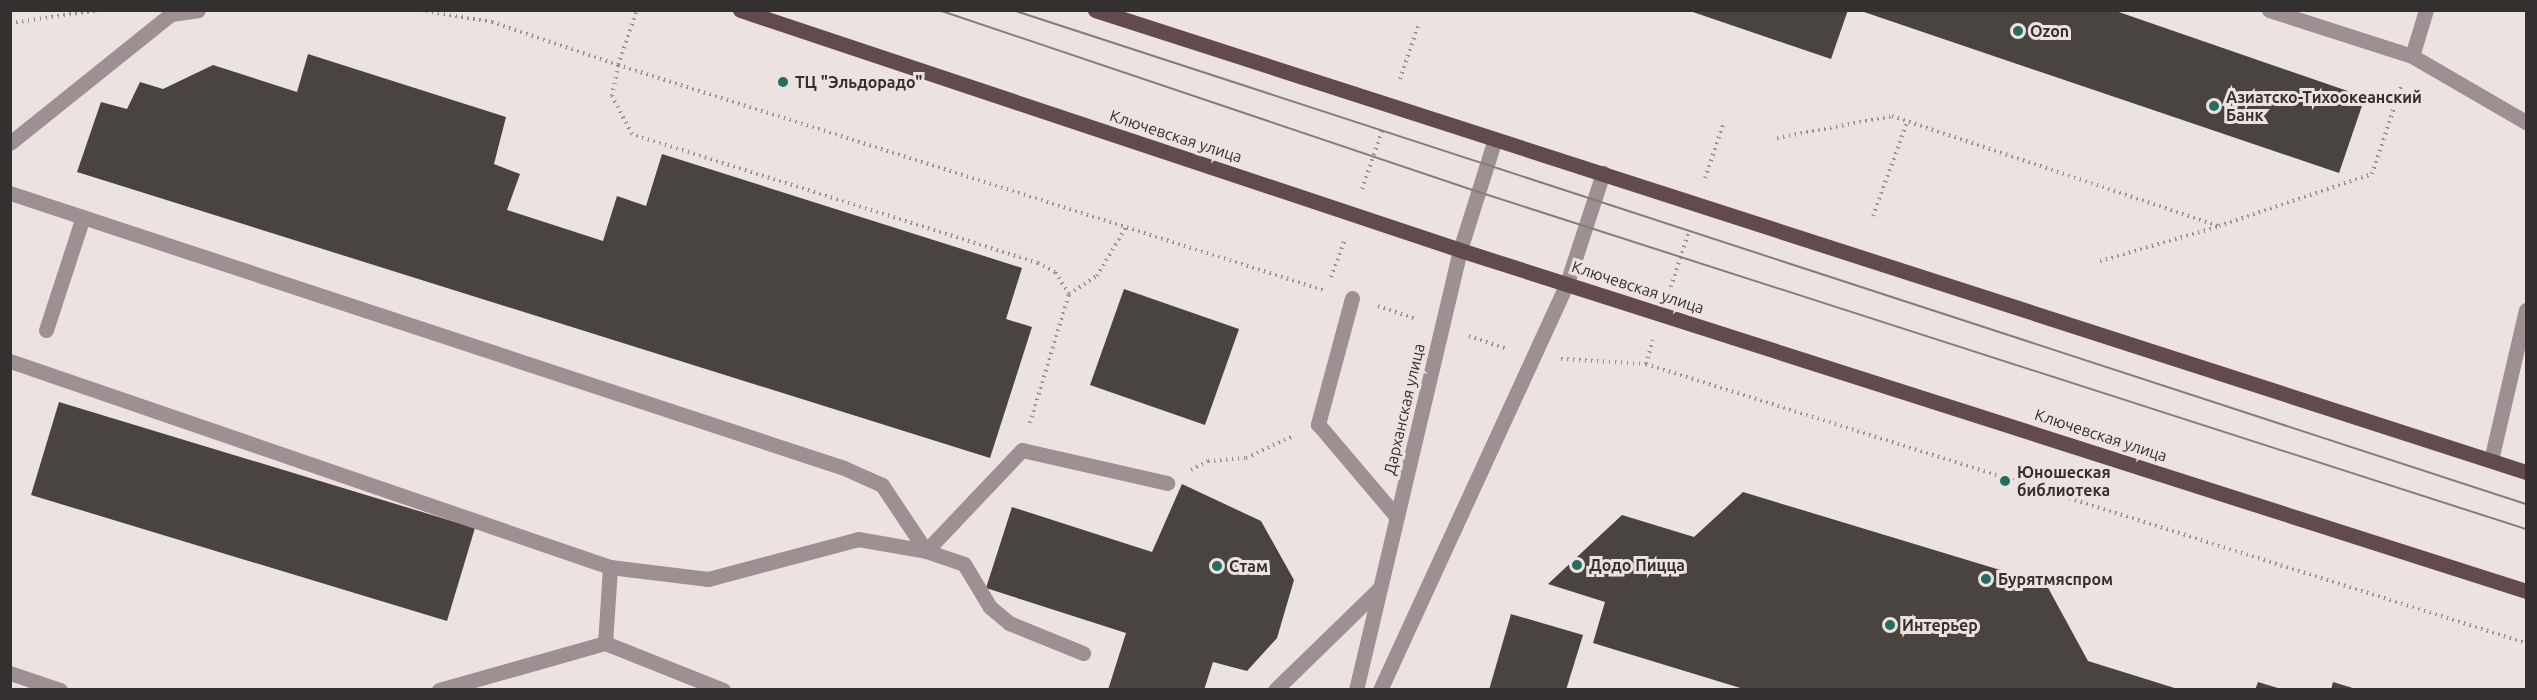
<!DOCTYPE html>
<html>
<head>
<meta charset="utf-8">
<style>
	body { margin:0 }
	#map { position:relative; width:2537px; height:700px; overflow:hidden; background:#ece3e1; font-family:Ubuntu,sans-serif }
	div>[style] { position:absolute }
	.building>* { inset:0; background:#49443f }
	.path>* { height:4px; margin-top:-2px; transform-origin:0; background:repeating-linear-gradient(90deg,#98918f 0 1.5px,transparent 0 6px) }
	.minor>* { height:15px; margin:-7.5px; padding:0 7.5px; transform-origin:7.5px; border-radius:7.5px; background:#9e8f92 }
	.major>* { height:15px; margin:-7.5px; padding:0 7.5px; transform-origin:7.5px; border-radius:7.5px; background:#634a4f }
	.tram>* { height:1.5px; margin:-0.75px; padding:0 0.75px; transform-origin:0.75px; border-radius:0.75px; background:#837d7b }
	.dots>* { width:16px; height:16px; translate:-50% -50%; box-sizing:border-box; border:3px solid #ece3e1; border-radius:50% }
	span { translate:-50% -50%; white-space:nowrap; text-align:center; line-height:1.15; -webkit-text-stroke:6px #ece3e1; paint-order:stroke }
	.poi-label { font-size:16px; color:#34302f; font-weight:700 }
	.left { translate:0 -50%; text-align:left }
	.street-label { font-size:16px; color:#34302f }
	.frame { position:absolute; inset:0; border:12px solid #34302f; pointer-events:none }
</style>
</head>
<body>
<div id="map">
	<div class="building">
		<i style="clip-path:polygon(1687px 10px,1848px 10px,1831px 59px)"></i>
		<i style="clip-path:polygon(2113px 10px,2365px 97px,2339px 173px,1861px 11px)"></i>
		<i style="clip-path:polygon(308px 54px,506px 117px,494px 164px,520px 174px,507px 210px,603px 241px,617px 196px,646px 206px,662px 154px,1022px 268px,1006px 319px,1032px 327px,990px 458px,77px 172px,101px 102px,127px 109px,140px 82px,163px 89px,213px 65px,297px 92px)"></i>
		<i style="clip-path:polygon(1124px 289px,1239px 329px,1205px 425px,1090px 385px)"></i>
		<i style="clip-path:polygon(59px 402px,475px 528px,447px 621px,31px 495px)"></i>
		<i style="clip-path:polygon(1182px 484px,1261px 521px,1294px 580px,1277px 638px,1247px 671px,1213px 662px,1204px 690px,1108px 690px,1126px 633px,986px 588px,1012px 507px,1152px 552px)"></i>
		<i style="clip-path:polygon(1743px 492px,2046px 584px,2088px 661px,2181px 690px,1747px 690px,1593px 643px,1605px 602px,1548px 584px,1622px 515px,1694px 537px)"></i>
		<i style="clip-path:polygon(1511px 614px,1583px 635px,1566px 690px,1489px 690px)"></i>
		<i style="clip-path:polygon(2258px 682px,2281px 689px,2281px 690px,2255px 690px)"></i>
		<i style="clip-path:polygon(2333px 682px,2356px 689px,2356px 690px,2331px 690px)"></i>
	</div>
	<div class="path">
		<i style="left:420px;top:10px;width:73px;rotate:9.5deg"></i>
		<i style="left:492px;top:22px;width:133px;rotate:18.8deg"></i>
		<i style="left:618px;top:65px;width:58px;rotate:-70.9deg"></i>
		<i style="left:10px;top:23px;width:91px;rotate:-8.2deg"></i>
		<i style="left:1400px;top:79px;width:56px;rotate:-71.2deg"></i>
		<i style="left:1777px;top:138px;width:117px;rotate:-10.8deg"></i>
		<i style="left:1892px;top:116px;width:345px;rotate:18.6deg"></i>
		<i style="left:2219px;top:226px;width:162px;rotate:-18.8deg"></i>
		<i style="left:2372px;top:174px;width:95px;rotate:-71.6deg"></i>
		<i style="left:1705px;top:178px;width:59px;rotate:-71.3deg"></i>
		<i style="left:1362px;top:189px;width:61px;rotate:-71deg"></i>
		<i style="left:1873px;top:216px;width:100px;rotate:-70.1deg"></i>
		<i style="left:2100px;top:261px;width:122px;rotate:-16.2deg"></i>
		<i style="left:1331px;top:277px;width:40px;rotate:-69.8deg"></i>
		<i style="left:1671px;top:287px;width:59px;rotate:-72.2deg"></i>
		<i style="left:1069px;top:294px;width:26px;rotate:-122deg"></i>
		<i style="left:1055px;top:272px;width:19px;rotate:-152deg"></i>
		<i style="left:1038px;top:263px;width:426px;rotate:-162.4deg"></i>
		<i style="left:632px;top:134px;width:43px;rotate:-117.8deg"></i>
		<i style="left:612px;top:96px;width:32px;rotate:-79deg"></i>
		<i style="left:618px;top:65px;width:743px;rotate:17.7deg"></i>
		<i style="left:1378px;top:306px;width:40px;rotate:18.9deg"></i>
		<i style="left:1469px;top:336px;width:40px;rotate:18.9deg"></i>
		<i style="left:1561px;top:359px;width:85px;rotate:3.4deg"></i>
		<i style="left:1646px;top:364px;width:25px;rotate:-74deg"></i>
		<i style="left:1646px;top:364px;width:923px;rotate:17.59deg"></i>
		<i style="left:1030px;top:423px;width:135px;rotate:-73.2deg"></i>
		<i style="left:1069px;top:294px;width:33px;rotate:-33deg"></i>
		<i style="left:1097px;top:276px;width:57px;rotate:-59.4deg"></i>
		<i style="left:1191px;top:470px;width:19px;rotate:-28deg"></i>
		<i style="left:1208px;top:461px;width:38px;rotate:-5deg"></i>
		<i style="left:1246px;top:458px;width:52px;rotate:-25.1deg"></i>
	</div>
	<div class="minor">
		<i style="left:2269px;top:10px;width:150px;rotate:17.8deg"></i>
		<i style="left:2412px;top:56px;width:132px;rotate:30.1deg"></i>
		<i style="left:2412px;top:56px;width:48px;rotate:-73.1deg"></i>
		<i style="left:10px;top:143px;width:206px;rotate:-38.7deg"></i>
		<i style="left:171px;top:14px;width:27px;rotate:-8deg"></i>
		<i style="left:10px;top:193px;width:878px;rotate:18.25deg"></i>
		<i style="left:844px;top:468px;width:42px;rotate:24.1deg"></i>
		<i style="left:882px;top:485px;width:79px;rotate:56.3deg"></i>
		<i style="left:1352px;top:298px;width:131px;rotate:105.1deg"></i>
		<i style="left:1318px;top:424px;width:122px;rotate:49.7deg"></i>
		<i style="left:46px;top:330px;width:119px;rotate:-71.9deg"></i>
		<i style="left:10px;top:361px;width:634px;rotate:18.95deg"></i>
		<i style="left:610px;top:567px;width:99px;rotate:7deg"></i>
		<i style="left:708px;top:579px;width:155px;rotate:-14.9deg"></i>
		<i style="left:858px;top:539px;width:69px;rotate:10deg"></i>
		<i style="left:926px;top:551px;width:40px;rotate:18.9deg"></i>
		<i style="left:964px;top:564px;width:50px;rotate:58.8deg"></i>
		<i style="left:990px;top:607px;width:25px;rotate:40deg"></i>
		<i style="left:1009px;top:623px;width:80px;rotate:22.1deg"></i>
		<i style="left:2491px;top:460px;width:154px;rotate:-76.9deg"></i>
		<i style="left:926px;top:551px;width:139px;rotate:-46.5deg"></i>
		<i style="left:1022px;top:450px;width:149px;rotate:12.8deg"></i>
		<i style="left:605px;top:643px;width:76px;rotate:-86.2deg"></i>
		<i style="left:10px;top:673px;width:53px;rotate:18.8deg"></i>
		<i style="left:439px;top:690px;width:173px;rotate:-15.8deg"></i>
		<i style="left:605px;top:643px;width:127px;rotate:21.7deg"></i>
		<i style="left:1275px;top:690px;width:145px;rotate:-44.2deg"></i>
		<i style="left:1356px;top:690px;width:452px;rotate:-76.7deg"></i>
		<i style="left:1460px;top:250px;width:116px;rotate:-72.5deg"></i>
		<i style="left:1380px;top:690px;width:448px;rotate:-65.3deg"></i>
		<i style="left:1567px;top:283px;width:116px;rotate:-71.9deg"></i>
	</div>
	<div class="major">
		<i style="left:740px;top:10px;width:759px;rotate:18.43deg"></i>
		<i style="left:1460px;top:250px;width:1119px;rotate:17.74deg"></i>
		<i style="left:1095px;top:10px;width:1504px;rotate:17.89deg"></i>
	</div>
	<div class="tram">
		<i style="left:939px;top:10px;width:570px;rotate:18.63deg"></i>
		<i style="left:1479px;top:192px;width:1100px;rotate:17.84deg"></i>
		<i style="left:1013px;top:10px;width:1592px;rotate:18.08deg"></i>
	</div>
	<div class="dots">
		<i style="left:2018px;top:31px;background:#256c61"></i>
		<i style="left:783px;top:82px;background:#256c61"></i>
		<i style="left:2214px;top:106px;background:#256c61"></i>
		<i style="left:2005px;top:481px;background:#256c61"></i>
		<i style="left:1577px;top:565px;background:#256c61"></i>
		<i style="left:1217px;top:566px;background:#256c61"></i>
		<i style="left:1986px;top:579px;background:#256c61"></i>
		<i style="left:1890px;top:625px;background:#256c61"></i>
	</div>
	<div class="poi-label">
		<span class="left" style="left:2030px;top:31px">Ozon</span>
		<span class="left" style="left:795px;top:82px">ТЦ "Эльдорадо"</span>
		<span class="left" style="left:2226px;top:106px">Азиатско-Тихоокеанский<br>Банк</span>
		<span class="left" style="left:2017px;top:481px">Юношеская<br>библиотека</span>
		<span class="left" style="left:1589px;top:565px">Додо Пицца</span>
		<span class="left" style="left:1229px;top:566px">Стам</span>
		<span class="left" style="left:1998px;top:579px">Бурятмяспром</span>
		<span class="left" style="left:1902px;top:625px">Интерьер</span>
	</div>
	<div class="street-label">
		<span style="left:1176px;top:136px;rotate:18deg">Ключевская улица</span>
		<span style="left:1638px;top:287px;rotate:18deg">Ключевская улица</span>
		<span style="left:1404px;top:409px;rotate:-77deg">Дарханская улица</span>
		<span style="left:2101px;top:435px;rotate:18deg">Ключевская улица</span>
	</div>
	<div class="frame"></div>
</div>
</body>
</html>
